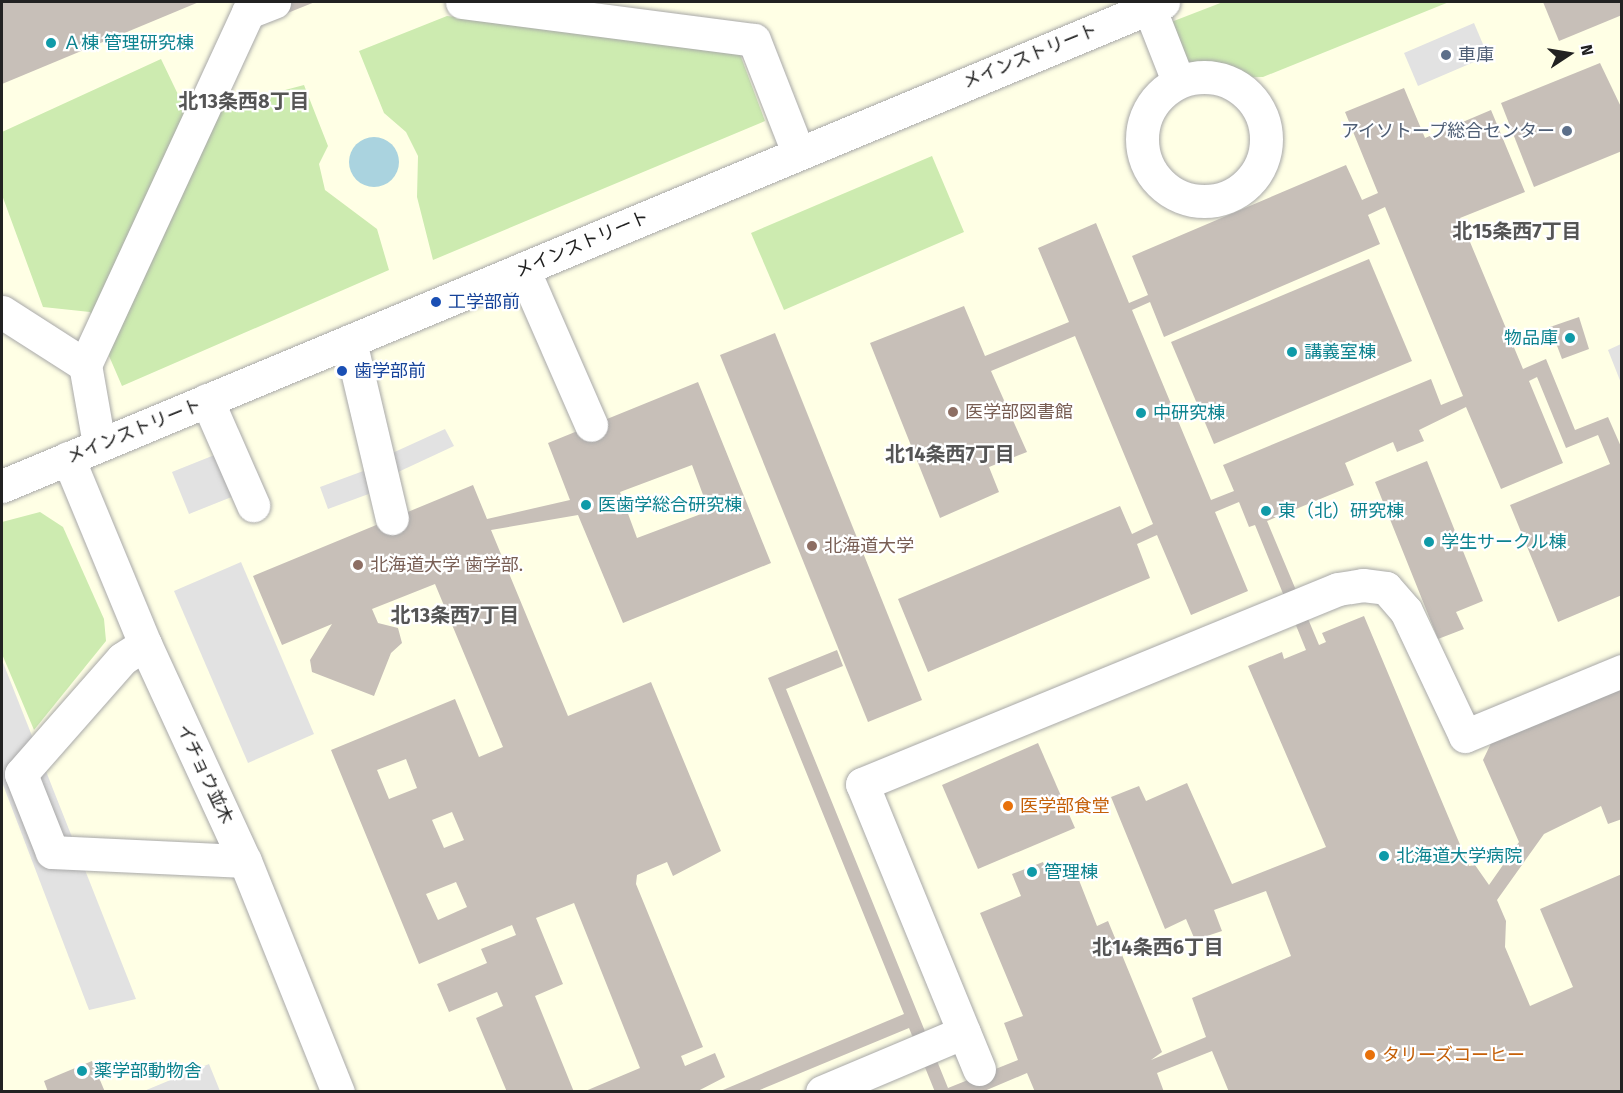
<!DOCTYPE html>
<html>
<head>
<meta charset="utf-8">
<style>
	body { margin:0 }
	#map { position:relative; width:1623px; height:1093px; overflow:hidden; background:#f2efe9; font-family:"Fira Sans","Noto Sans JP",sans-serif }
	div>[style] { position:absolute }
	.education>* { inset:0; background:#ffffe5 }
	.grass>* { inset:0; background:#cdebb0 }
	.parking>* { inset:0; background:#e2e2e2 }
	.water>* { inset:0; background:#aad3df }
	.round { border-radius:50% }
	.building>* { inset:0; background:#c7bfb8 }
	.roads { filter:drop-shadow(0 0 2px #a9a9a9) drop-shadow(0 0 2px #a9a9a9) }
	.minor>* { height:33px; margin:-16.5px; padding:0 16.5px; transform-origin:16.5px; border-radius:16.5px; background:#fff }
	.minor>.ring { margin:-16.5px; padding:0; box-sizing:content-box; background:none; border:33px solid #fff; border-radius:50% }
	.dots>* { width:16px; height:16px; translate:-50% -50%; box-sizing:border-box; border:3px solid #fff; border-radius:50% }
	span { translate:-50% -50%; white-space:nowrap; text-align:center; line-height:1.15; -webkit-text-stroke:4.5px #fff; paint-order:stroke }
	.culture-label { font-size:18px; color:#0d838f }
	.left { translate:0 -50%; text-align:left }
	.right { translate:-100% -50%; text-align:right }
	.service-label { font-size:18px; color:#4e5e75 }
	.street-label { font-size:18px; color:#222 }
	.transit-label { font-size:18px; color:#164399 }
	.education-label { font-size:18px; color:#785e54 }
	.food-label { font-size:18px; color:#c56008 }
	.neighbourhood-label { font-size:20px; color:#555; font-weight:700 }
	.frame { position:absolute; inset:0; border:3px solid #222; pointer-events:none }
	.north { position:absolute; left:1539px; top:24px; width:60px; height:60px; -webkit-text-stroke:4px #fff; paint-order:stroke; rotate:78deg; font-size:16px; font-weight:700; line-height:24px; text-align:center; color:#222 }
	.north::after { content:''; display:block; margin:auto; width:21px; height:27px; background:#222; clip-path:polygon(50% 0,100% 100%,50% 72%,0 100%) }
</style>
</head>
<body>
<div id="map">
	<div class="education">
		<i style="clip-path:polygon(2px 2px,1621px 2px,1621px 1091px,2px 1091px)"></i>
	</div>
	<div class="grass">
		<i style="clip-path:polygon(1223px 2px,1449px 2px,1263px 77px,1219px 78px,1184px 60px,1166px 24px)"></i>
		<i style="clip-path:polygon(447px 16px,738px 49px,765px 121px,433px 260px,417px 197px,418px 156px,406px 132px,384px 113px,359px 51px)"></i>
		<i style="clip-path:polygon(161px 59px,185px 109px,230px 96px,251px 99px,304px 85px,328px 146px,319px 164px,325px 190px,377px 229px,389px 270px,122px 386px,90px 312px,43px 307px,2px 195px,2px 132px)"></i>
		<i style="clip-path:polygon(932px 156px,964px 232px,784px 310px,751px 233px)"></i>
		<i style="clip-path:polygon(40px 512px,63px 527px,104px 619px,106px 641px,34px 730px,2px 654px,2px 522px)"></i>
	</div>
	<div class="parking">
		<i style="clip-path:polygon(1474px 23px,1488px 56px,1418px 86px,1404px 53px)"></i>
		<i style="clip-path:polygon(1621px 344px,1621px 383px,1608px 350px)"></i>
		<i style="clip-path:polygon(445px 429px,454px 446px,396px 473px,388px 455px)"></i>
		<i style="clip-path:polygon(222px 452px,239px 494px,189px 514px,172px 472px)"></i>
		<i style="clip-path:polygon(366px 470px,374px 492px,328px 509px,320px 487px)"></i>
		<i style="clip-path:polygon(241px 562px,314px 734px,248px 763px,174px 591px)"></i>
		<i style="clip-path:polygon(2px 660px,136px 999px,89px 1010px,2px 782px)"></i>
		<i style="clip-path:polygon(209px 1064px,220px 1091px,144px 1091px)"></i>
	</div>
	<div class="water">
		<i class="round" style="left:349px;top:137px;width:50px;height:50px"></i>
	</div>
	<div class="building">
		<i style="clip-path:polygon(2px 2px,199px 2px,2px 84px)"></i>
		<i style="clip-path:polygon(269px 2px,315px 2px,275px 18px)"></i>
		<i style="clip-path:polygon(1543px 2px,1622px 2px,1622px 15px,1559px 41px)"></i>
		<i style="clip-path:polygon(1600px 63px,1622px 109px,1622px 151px,1534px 187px,1501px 103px)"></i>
		<i style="clip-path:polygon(evenodd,1404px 88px,1425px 138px,1491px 110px,1525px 192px,1460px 218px,1523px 369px,1546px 359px,1575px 430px,1608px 417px,1622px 449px,1622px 595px,1558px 622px,1510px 505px,1610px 464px,1598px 435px,1566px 448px,1537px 377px,1529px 381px,1563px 463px,1501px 489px,1466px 407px,1419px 430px,1424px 441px,1397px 452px,1393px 442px,1345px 463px,1354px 485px,1267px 521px,1319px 645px,1326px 642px,1322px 633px,1364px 616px,1469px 866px,1475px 865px,1489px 885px,1519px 842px,1483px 760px,1495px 735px,1622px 685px,1622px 819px,1608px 824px,1601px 806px,1544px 834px,1497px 900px,1506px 921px,1505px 947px,1530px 1006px,1573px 987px,1540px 909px,1622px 874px,1622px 1092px,1229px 1092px,1212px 1051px,1157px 1073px,1164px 1092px,1035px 1092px,1027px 1073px,982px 1092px,935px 1092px,909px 1028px,755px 1092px,718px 1092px,904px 1014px,768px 678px,837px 650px,843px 666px,786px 689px,948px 1088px,1018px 1060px,1004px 1023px,1023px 1016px,980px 913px,1021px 896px,1012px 874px,1043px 862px,1050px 880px,1075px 870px,1097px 926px,1108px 921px,1162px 1052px,1151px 1060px,1206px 1037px,1192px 998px,1291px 956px,1266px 891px,1214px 910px,1222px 931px,1195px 940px,1186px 919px,1165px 929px,1111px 797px,1139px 786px,1146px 801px,1187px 783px,1232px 884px,1326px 847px,1248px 666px,1282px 652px,1284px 659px,1306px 650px,1255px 525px,1249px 527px,1239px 502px,1215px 512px,1248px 591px,1191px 615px,1157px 535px,1137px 544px,1150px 578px,928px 672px,898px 599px,1120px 506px,1132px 534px,1153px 524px,1075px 336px,991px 371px,1027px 452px,989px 467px,999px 492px,940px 518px,870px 343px,964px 306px,985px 356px,1069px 322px,1038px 248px,1096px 223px,1129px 303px,1148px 295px,1132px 256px,1346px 165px,1362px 200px,1378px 193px,1345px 112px,1404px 88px,1385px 207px,1463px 396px,1441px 405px,1431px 379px,1223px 465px,1234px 491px,1211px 500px,1132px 310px,1150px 302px,1164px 337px,1380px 244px,1368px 215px,1385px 207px)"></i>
		<i style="clip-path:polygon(1369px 259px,1412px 361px,1214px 444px,1171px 342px)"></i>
		<i style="clip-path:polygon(1579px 317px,1589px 349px,1562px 359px,1550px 327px)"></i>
		<i style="clip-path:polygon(775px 333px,922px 700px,868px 722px,720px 355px)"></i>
		<i style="clip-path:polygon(evenodd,698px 382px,771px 563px,623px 623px,578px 515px,491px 530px,568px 716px,651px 682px,721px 851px,673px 876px,667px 862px,637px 875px,636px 884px,703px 1047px,681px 1056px,685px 1066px,715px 1053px,725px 1077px,696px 1092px,583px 1092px,640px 1068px,574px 903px,536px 918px,563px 984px,535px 996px,574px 1092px,507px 1092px,476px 1018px,503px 1006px,497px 992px,449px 1012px,437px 984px,487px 963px,481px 949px,516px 935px,512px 925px,419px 964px,331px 750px,455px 699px,479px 757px,503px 747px,435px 584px,372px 609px,378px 623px,398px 628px,402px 643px,391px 653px,374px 696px,312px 672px,310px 660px,332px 624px,282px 645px,253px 576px,473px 485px,487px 519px,570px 500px,548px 443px,698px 382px,692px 465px,709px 511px,637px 538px,620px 492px,692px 465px,698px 382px,406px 759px,417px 788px,389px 799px,377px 770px,406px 759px,698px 382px,452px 812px,464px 840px,444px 848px,432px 820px,452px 812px,698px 382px,456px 882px,467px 907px,438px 920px,426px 894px,456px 882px)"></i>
		<i style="clip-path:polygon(1427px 461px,1483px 601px,1456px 612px,1464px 629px,1438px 639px,1375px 482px)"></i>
		<i style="clip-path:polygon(1038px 743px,1075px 828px,978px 869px,942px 785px)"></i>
		<i style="clip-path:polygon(92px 1061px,105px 1092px,48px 1092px,44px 1081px)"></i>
	</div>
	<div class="roads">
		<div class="minor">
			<i style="left:462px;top:2px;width:294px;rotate:7.4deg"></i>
			<i style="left:754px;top:40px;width:120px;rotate:68.6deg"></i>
			<i style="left:1149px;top:7px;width:79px;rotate:68.6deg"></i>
			<i class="ring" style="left:1142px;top:77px;width:91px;height:91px"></i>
			<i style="left:523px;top:269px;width:170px;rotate:66.4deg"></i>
			<i style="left:2px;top:312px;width:98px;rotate:32.6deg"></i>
			<i style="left:350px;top:341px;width:182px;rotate:76.7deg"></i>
			<i style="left:207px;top:400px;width:115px;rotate:66.3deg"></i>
			<i style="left:99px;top:444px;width:80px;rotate:-100deg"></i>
			<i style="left:85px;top:365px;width:389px;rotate:-65.2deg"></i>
			<i style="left:248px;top:12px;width:28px;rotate:-21deg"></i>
			<i style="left:68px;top:458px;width:201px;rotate:67.5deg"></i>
			<i style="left:145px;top:644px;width:239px;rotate:65.3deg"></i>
			<i style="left:245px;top:861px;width:249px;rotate:68.1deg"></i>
			<i style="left:2px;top:486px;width:1258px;rotate:-22.63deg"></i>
			<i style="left:145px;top:644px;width:27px;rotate:147deg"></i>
			<i style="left:122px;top:659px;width:153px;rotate:131.3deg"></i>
			<i style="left:21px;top:774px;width:84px;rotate:68.3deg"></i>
			<i style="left:52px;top:852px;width:193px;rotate:2.7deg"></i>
			<i style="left:979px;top:1069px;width:308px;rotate:-112.3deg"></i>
			<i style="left:862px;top:784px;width:514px;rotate:-22.28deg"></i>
			<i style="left:1338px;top:589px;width:25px;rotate:-9deg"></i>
			<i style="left:1363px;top:585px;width:23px;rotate:7deg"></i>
			<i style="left:1386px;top:588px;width:30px;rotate:49deg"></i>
			<i style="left:1406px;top:611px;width:138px;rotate:64.7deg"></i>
			<i style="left:1465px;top:736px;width:170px;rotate:-22.5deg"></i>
			<i style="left:822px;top:1092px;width:154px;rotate:-22.9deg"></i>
		</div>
	</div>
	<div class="dots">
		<i style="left:51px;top:43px;background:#0f9aa8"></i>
		<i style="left:1446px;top:55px;background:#5c6f8a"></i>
		<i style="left:1567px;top:131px;background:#5c6f8a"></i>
		<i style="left:436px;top:302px;background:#1a4fb4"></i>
		<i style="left:1570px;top:338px;background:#0f9aa8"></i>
		<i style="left:1292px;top:352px;background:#0f9aa8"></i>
		<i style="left:342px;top:371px;background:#1a4fb4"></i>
		<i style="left:953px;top:412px;background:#8d6e63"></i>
		<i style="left:1141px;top:413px;background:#0f9aa8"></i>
		<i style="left:586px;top:505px;background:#0f9aa8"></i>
		<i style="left:1266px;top:511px;background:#0f9aa8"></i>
		<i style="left:1429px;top:542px;background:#0f9aa8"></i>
		<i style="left:812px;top:546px;background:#8d6e63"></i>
		<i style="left:358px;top:565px;background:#8d6e63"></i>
		<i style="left:1008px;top:806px;background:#e8710a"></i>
		<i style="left:1384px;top:856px;background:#0f9aa8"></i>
		<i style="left:1032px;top:872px;background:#0f9aa8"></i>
		<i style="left:1370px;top:1055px;background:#e8710a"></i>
		<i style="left:82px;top:1071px;background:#0f9aa8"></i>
	</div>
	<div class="culture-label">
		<span class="left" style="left:63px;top:43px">Ａ棟 管理研究棟</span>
		<span class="right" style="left:1558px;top:338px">物品庫</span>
		<span class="left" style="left:1304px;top:352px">講義室棟</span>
		<span class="left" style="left:1153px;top:413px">中研究棟</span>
		<span class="left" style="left:598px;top:505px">医歯学総合研究棟</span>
		<span class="left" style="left:1278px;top:511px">東（北）研究棟</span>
		<span class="left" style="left:1441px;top:542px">学生サークル棟</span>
		<span class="left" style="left:1396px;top:856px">北海道大学病院</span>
		<span class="left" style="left:1044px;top:872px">管理棟</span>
		<span class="left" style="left:94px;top:1071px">薬学部動物舎</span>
	</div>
	<div class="service-label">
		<span class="left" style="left:1458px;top:55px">車庫</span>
		<span class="right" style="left:1555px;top:131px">アイソトープ総合センター</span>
	</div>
	<div class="street-label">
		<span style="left:1030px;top:56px;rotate:-22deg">メインストリート</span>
		<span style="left:582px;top:244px;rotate:-23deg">メインストリート</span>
		<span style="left:134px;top:431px;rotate:-22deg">メインストリート</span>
		<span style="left:205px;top:774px;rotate:65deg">イチョウ並木</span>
	</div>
	<div class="transit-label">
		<span class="left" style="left:448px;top:302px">工学部前</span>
		<span class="left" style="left:354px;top:371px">歯学部前</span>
	</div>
	<div class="education-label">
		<span class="left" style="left:965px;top:412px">医学部図書館</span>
		<span class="left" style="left:824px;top:546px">北海道大学</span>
		<span class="left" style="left:370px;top:565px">北海道大学 歯学部.</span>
	</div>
	<div class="food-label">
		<span class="left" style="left:1020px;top:806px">医学部食堂</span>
		<span class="left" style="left:1382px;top:1055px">タリーズコーヒー</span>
	</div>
	<div class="neighbourhood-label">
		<span style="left:244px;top:101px">北13条西8丁目</span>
		<span style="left:1517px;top:231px">北15条西7丁目</span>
		<span style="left:950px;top:454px">北14条西7丁目</span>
		<span style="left:455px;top:615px">北13条西7丁目</span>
		<span style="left:1158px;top:947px">北14条西6丁目</span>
	</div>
	<div class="frame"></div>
	<div class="north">N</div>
</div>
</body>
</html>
